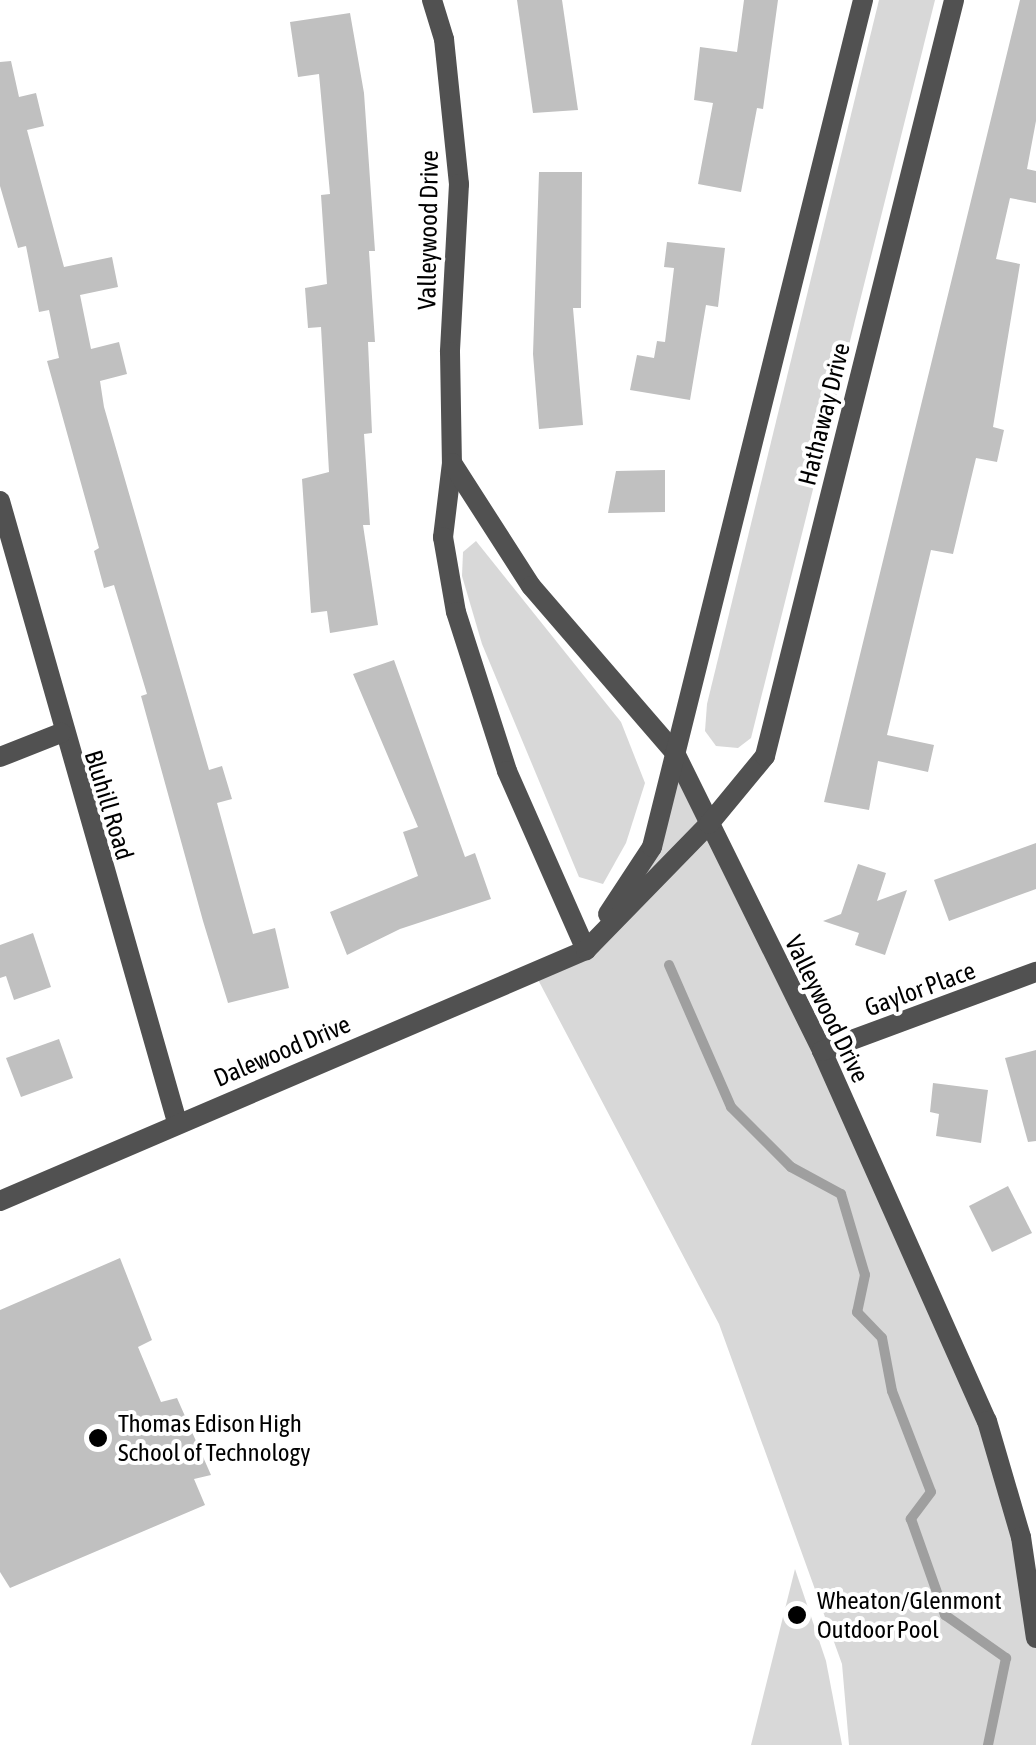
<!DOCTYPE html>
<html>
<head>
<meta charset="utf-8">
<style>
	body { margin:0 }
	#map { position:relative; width:1036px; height:1745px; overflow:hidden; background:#fff; font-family:"Asap Condensed",sans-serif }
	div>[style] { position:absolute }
	.green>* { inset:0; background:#d8d8d8 }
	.stream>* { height:10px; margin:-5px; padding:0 5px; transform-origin:5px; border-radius:5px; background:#9f9f9f }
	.building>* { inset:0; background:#c0c0c0 }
	.minor>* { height:20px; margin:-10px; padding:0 10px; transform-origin:10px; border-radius:10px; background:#515151 }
	.tertiary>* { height:20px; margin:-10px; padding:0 10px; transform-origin:10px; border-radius:10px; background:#515151 }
	.dots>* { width:28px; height:28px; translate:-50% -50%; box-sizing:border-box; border:5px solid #fff; border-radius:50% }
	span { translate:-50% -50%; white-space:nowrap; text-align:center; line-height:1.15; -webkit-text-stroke:8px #fff; paint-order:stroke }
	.street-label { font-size:25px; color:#000 }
	.poi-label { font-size:25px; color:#000 }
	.left { translate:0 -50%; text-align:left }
</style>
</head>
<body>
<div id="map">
	<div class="green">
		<i style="clip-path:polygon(879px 0,935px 0,751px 738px,738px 748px,716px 746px,705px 731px,707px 704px)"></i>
		<i style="clip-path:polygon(476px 541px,621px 722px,645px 783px,626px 843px,603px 884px,579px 877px,482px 644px,462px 576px,463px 552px)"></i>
		<i style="clip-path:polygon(675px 753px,987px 1421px,1036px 1638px,1036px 1745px,849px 1745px,842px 1664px,719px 1324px,534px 972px,586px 949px,652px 847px)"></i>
		<i style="clip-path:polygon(795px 1569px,826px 1661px,842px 1745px,751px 1745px)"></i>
	</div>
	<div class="stream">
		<i style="left:669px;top:965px;width:155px;rotate:66.4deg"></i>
		<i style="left:731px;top:1107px;width:85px;rotate:45deg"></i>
		<i style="left:791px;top:1167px;width:57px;rotate:28.4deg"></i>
		<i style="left:841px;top:1194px;width:84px;rotate:73.5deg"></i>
		<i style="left:865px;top:1275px;width:38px;rotate:102deg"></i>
		<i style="left:857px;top:1312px;width:36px;rotate:46deg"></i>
		<i style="left:882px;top:1338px;width:54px;rotate:79.3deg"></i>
		<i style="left:892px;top:1391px;width:108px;rotate:68.9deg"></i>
		<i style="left:931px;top:1492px;width:34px;rotate:127deg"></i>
		<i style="left:911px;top:1519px;width:102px;rotate:70.5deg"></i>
		<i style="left:945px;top:1615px;width:75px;rotate:35.2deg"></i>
		<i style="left:1006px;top:1658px;width:89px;rotate:101.7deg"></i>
	</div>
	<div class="building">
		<i style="clip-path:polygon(517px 0,562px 0,578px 110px,533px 113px)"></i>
		<i style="clip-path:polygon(744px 0,778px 0,763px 109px,757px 108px,741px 192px,698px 184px,713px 103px,694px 100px,700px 47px,737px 52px)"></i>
		<i style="clip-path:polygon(1020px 0,1036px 0,1036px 121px,1027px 169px,1036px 171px,1036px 203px,1010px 198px,996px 259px,1020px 264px,993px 427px,1004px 430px,997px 462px,976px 458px,953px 554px,931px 550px,887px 735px,934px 745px,928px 772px,878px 761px,869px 810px,824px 802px)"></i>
		<i style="clip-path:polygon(350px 13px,364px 93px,375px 251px,369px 251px,375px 342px,368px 342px,372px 433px,364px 434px,370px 525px,363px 525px,378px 625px,330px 633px,327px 611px,311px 613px,302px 479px,329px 472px,321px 327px,308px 328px,305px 288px,327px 284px,321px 195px,330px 194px,319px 74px,298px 77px,290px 22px)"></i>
		<i style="clip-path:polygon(11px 61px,19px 97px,36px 93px,44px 126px,27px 130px,64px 267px,112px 257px,118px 287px,80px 295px,91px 349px,119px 342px,127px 374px,100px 381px,104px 407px,209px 770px,222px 766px,232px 799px,217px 803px,253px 934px,275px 928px,289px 988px,228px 1003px,203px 921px,141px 696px,147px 694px,114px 585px,104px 588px,94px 551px,99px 548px,47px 361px,59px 358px,49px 310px,39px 312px,26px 246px,18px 248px,0 186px,0 62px)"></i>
		<i style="clip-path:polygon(539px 172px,582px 172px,581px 308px,573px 308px,583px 425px,539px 429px,533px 354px)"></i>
		<i style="clip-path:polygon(667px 242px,725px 248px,718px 307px,706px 305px,690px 400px,630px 390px,637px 355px,654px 358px,657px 341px,665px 342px,674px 268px,664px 267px)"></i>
		<i style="clip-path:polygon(665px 470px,665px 512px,608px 513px,616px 471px)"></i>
		<i style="clip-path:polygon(394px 660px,465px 857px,475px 853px,491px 899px,400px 929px,347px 955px,330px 912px,418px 876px,403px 832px,418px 827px,353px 674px)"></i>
		<i style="clip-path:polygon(1036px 843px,1036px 889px,949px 921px,934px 880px)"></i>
		<i style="clip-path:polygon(858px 864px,886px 873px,877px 901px,907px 890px,885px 955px,855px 945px,859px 933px,823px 921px,841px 914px)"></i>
		<i style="clip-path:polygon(33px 933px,51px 987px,14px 1000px,6px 976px,0 978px,0 945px)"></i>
		<i style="clip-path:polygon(59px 1039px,73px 1078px,21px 1097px,6px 1058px)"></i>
		<i style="clip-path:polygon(1036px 1050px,1036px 1141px,1028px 1142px,1005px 1058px)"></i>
		<i style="clip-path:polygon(933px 1083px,988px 1090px,981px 1143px,936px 1136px,939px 1114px,930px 1112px)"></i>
		<i style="clip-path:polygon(1008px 1186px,1032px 1233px,992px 1252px,969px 1206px)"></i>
		<i style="clip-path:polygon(120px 1258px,152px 1340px,138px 1347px,161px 1402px,177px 1398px,211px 1475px,194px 1479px,205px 1505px,10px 1588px,0 1572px,0 1310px)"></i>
	</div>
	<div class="minor">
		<i style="left:432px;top:0;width:41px;rotate:72.9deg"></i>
		<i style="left:444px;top:39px;width:146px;rotate:84.1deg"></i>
		<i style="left:459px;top:184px;width:168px;rotate:93.1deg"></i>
		<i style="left:450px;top:352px;width:111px;rotate:89deg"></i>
		<i style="left:452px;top:463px;width:75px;rotate:96.9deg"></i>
		<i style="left:443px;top:537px;width:76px;rotate:80.2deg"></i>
		<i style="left:456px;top:612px;width:167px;rotate:72.2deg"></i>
		<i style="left:507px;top:771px;width:196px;rotate:66.2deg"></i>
		<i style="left:452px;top:463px;width:146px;rotate:57.3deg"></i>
		<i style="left:531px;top:586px;width:221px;rotate:49.2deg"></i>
		<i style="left:675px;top:753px;width:332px;rotate:63.7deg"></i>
		<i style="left:822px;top:1051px;width:405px;rotate:66deg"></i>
		<i style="left:987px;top:1421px;width:121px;rotate:73.7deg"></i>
		<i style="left:1021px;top:1537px;width:102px;rotate:81.6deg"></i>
		<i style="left:0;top:501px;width:646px;rotate:74.09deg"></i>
		<i style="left:0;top:757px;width:66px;rotate:-21.5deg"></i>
		<i style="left:822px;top:1051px;width:228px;rotate:-20.3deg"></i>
	</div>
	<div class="tertiary">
		<i style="left:608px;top:914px;width:80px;rotate:-56.7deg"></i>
		<i style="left:652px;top:847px;width:873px;rotate:-76.01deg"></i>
		<i style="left:0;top:1201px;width:637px;rotate:-23.19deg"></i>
		<i style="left:586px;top:950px;width:176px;rotate:-45.7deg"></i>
		<i style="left:709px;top:824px;width:88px;rotate:-50.5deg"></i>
		<i style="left:765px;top:756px;width:779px;rotate:-75.96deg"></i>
	</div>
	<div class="dots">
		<i style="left:98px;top:1438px;background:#000"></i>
		<i style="left:797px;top:1615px;background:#000"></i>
	</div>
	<div class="street-label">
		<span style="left:428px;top:230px;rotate:-89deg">Valleywood Drive</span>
		<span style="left:824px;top:414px;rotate:-76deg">Hathaway Drive</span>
		<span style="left:109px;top:805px;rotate:73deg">Bluhill Road</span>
		<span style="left:920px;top:989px;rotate:-20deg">Gaylor Place</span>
		<span style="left:827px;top:1009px;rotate:64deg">Valleywood Drive</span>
		<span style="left:282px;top:1051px;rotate:-23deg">Dalewood Drive</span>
	</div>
	<div class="poi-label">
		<span class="left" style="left:118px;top:1438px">Thomas Edison High<br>School of Technology</span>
		<span class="left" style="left:817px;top:1615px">Wheaton/Glenmont<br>Outdoor Pool</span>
	</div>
</div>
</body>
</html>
